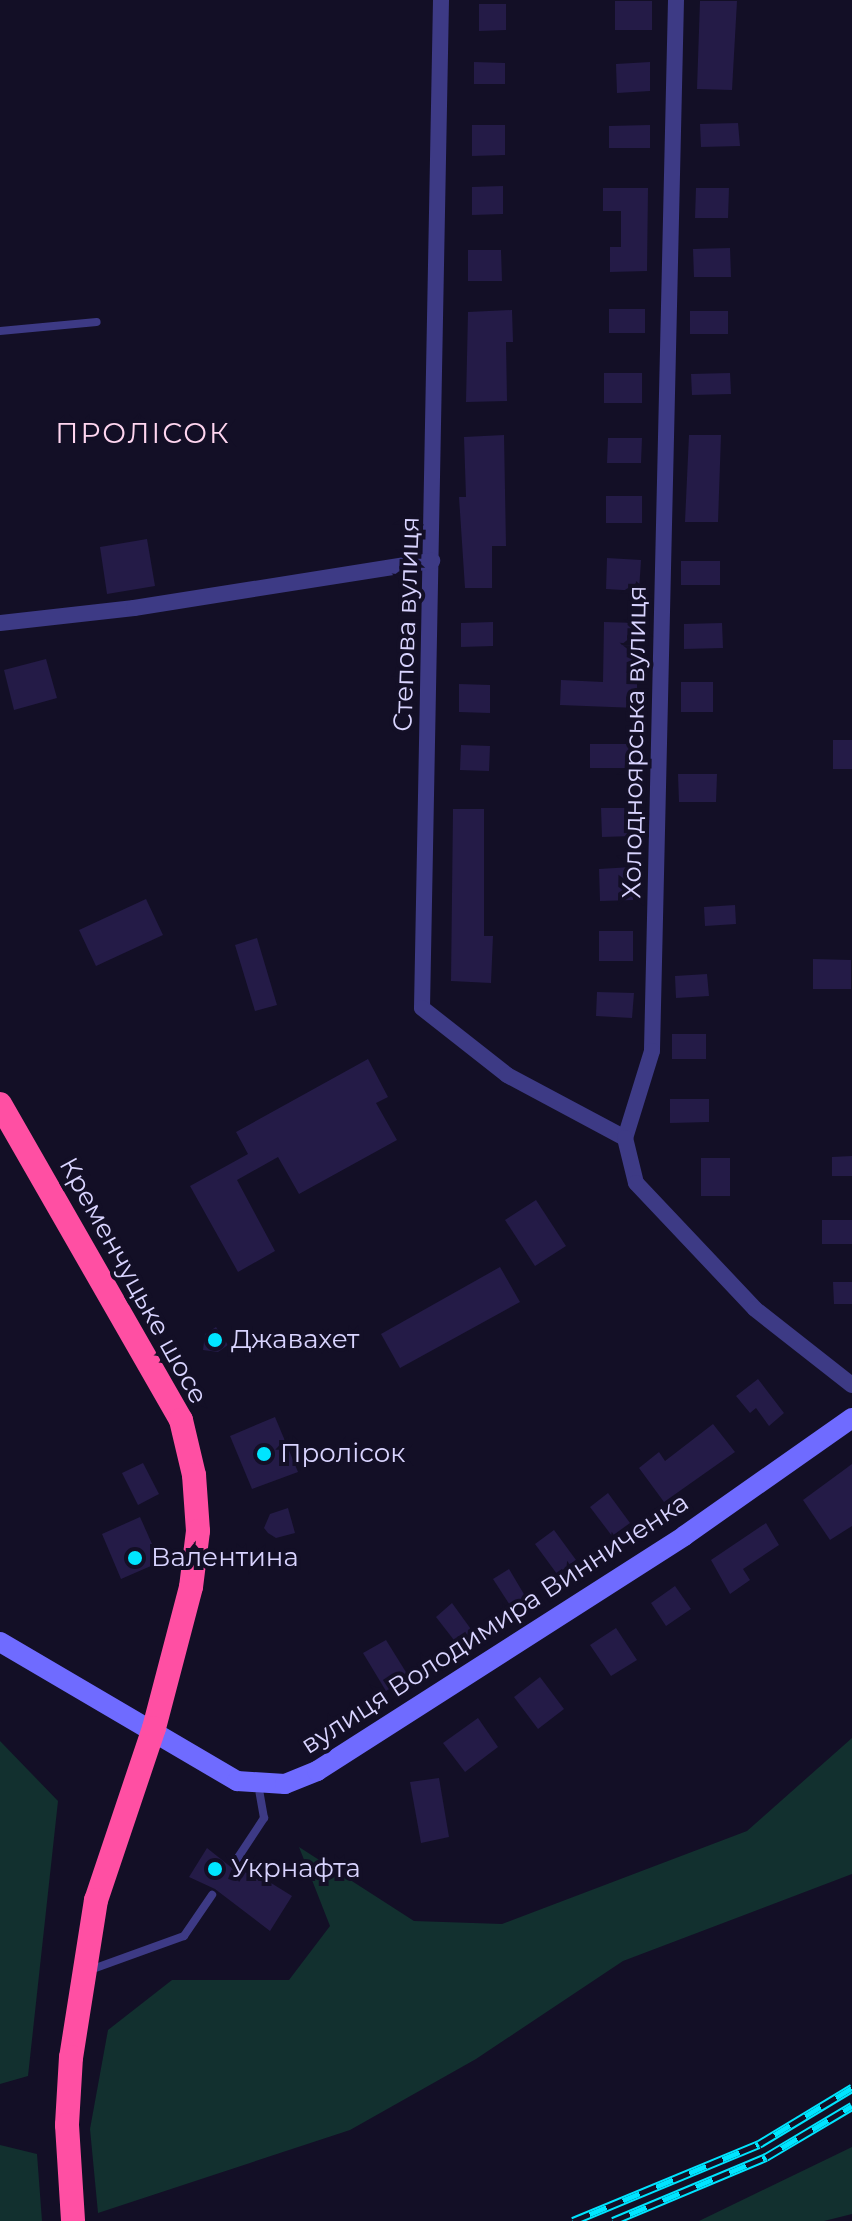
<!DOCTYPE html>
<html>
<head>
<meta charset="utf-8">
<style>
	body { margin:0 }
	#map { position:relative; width:852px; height:2221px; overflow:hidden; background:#130f26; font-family:Montserrat,sans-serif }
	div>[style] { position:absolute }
	.green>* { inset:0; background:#12302f }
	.building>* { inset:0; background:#241b47 }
	.lane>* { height:8px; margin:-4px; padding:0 4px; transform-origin:4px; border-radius:4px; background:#3d3a85 }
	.street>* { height:16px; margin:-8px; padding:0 8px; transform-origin:8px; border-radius:8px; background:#3d3a85 }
	.secondary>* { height:20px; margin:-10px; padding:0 10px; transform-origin:10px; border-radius:10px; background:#6f6bff }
	.highway>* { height:24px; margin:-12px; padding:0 12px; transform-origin:12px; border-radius:12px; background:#ff4fa3 }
	.rail>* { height:9px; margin-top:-4.5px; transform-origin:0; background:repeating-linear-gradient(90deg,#130f26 0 18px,#00e5ff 0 36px); box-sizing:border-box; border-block:2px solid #00e5ff }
	.dots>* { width:22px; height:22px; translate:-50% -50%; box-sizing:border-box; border:4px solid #130f26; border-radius:50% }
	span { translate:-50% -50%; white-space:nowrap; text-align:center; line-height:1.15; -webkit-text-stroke:8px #130f26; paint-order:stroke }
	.street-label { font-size:26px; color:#d9d4ff }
	.poi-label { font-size:26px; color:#d9d4ff }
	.left { translate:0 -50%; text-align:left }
	.neighbourhood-label { font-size:28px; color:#ffd6f0; letter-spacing:2px }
</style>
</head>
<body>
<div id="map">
	<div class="green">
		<i style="clip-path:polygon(852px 1738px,852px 1874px,623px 1961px,476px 2059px,350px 2130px,98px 2213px,90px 2129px,108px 2030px,172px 1980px,289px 1980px,330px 1926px,299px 1847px,414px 1921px,502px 1924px,747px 1831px)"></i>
		<i style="clip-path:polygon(0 1741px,58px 1801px,28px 2076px,0 2084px)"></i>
		<i style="clip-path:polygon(0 2145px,37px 2154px,42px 2221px,0 2221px)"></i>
		<i style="clip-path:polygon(852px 2147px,852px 2214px,824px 2221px,699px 2221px)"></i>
	</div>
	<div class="building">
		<i style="clip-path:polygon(615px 1px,652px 1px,652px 30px,615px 30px)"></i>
		<i style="clip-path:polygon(700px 1px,737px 1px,732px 90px,697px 89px)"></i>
		<i style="clip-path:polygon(479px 4px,506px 4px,506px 30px,479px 31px)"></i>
		<i style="clip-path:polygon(474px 62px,505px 63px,505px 84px,474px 84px)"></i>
		<i style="clip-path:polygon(650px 62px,650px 91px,617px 93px,616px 64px)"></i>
		<i style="clip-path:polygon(738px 123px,740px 146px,701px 147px,700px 124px)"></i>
		<i style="clip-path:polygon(472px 125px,505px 125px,505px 155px,472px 156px)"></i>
		<i style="clip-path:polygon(650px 125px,650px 148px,609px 148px,609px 126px)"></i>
		<i style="clip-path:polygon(503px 186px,503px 214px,472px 215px,472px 187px)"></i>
		<i style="clip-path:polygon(603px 188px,648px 188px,647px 271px,610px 272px,610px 247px,621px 247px,621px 211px,603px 211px)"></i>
		<i style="clip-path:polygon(696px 188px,729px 188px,728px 218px,695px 218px)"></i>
		<i style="clip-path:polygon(730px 248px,731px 277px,694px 277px,693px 249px)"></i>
		<i style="clip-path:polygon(468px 250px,501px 250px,502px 281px,468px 281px)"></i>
		<i style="clip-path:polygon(609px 309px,645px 309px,645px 333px,609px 333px)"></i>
		<i style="clip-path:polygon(512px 310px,513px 342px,506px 342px,507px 401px,466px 402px,468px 312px)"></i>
		<i style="clip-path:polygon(690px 311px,728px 311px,728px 334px,690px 334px)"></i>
		<i style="clip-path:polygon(604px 373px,642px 373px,642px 403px,604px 403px)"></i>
		<i style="clip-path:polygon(730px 373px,731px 394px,692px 395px,691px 374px)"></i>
		<i style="clip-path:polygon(504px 435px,506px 546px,492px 546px,492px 588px,465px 588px,459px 497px,466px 497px,464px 437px)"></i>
		<i style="clip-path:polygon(689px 435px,721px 435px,718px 522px,685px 522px)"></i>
		<i style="clip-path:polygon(608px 438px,642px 438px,641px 463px,607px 463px)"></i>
		<i style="clip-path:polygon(606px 496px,642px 496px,642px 523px,606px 523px)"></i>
		<i style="clip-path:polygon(147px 539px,155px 586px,107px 594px,100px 547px)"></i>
		<i style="clip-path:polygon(607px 558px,641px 560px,639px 591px,606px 589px)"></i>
		<i style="clip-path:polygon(681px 561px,720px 561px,720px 585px,681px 585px)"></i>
		<i style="clip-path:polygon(493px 622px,493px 646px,461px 647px,461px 623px)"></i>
		<i style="clip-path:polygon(604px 622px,637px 623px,637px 708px,560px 705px,561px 680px,603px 682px)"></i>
		<i style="clip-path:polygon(722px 623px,723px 648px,684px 649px,684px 624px)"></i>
		<i style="clip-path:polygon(46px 659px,57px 698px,14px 710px,4px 670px)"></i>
		<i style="clip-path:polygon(681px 682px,713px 682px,713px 712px,681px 712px)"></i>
		<i style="clip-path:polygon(459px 684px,490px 685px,490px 713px,459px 712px)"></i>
		<i style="clip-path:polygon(833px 740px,852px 740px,852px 769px,833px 769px)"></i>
		<i style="clip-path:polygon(590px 744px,635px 744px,635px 768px,590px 768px)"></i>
		<i style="clip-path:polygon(461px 745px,490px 746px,489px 771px,460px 770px)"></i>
		<i style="clip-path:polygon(678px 774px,717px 774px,716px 802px,679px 802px)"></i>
		<i style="clip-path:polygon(601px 808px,633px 808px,634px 836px,602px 837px)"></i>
		<i style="clip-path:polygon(453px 809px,484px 809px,484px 936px,493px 936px,491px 983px,451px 981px)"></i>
		<i style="clip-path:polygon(632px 867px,633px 900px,600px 901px,599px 869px)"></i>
		<i style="clip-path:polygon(146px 899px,163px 935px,96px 966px,79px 930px)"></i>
		<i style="clip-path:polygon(735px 905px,736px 924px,705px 926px,704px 907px)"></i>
		<i style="clip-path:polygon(599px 931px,633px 931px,633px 961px,599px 961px)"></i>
		<i style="clip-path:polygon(257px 938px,277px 1005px,255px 1011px,235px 945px)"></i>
		<i style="clip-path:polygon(813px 959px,851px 960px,851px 989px,813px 989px)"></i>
		<i style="clip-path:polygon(707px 974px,709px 996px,676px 998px,675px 976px)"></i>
		<i style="clip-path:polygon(597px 992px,634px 993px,632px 1018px,596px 1016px)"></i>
		<i style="clip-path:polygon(672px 1034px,706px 1034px,706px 1059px,672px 1059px)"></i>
		<i style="clip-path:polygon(368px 1059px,388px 1097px,376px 1103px,397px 1140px,299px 1194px,278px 1157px,237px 1180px,275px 1251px,238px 1272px,190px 1186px,248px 1154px,236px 1132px)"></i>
		<i style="clip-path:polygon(670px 1099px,709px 1099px,709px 1122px,670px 1123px)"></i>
		<i style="clip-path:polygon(852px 1156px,852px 1176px,832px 1176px,832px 1157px)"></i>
		<i style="clip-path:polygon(701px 1158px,730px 1158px,730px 1196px,701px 1196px)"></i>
		<i style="clip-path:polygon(536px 1200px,566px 1246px,535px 1266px,505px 1220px)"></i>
		<i style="clip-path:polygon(822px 1220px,852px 1220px,852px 1244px,822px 1244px)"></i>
		<i style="clip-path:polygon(500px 1267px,520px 1302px,400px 1368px,381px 1334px)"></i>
		<i style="clip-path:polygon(833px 1282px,852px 1282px,852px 1304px,834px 1304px)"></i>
		<i style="clip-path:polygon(216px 1327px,228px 1345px,218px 1352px,203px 1350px,205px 1334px)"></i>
		<i style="clip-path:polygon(758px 1379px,784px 1413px,769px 1426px,756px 1408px,750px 1413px,736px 1396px)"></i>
		<i style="clip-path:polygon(275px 1417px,298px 1472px,252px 1489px,230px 1436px)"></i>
		<i style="clip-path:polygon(713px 1424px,735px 1452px,664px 1502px,639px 1468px,659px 1452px,665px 1461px)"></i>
		<i style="clip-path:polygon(143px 1463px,159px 1494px,138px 1505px,122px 1473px)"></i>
		<i style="clip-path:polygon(852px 1464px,852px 1526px,830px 1540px,803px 1500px)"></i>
		<i style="clip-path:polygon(608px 1493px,630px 1523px,612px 1536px,590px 1507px)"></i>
		<i style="clip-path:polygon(288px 1508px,295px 1533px,276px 1538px,268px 1533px,264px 1528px,270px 1514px)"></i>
		<i style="clip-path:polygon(140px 1517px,160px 1562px,121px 1579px,102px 1534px)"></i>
		<i style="clip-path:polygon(766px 1523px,779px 1545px,743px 1569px,750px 1580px,730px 1594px,711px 1560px)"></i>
		<i style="clip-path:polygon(554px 1530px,576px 1560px,557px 1574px,535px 1544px)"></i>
		<i style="clip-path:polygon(509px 1569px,528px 1601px,513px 1610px,493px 1579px)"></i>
		<i style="clip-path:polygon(675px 1586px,691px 1609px,666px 1626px,651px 1603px)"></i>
		<i style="clip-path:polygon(452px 1603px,473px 1632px,457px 1644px,436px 1617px)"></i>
		<i style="clip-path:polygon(616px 1628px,637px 1660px,611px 1676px,590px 1645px)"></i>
		<i style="clip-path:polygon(386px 1640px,409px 1677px,386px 1691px,363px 1653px)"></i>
		<i style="clip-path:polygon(540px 1677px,564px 1709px,538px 1729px,514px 1697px)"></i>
		<i style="clip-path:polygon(478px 1718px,498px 1747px,465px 1772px,443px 1743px)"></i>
		<i style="clip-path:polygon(439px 1778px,449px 1837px,421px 1843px,410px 1782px)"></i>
		<i style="clip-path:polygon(207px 1848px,232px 1868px,263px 1878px,292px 1896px,270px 1931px,215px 1889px,189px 1877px)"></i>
	</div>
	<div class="lane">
		<i style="left:0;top:331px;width:97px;rotate:-5.3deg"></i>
		<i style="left:235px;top:1862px;width:53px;rotate:-56.6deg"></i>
		<i style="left:264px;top:1818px;width:34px;rotate:-100deg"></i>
		<i style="left:90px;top:1970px;width:100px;rotate:-19.9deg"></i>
		<i style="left:184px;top:1936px;width:50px;rotate:-55.7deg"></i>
	</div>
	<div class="street">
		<i style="left:441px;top:0;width:1008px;rotate:91.08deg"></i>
		<i style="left:422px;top:1008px;width:108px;rotate:38.2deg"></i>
		<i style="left:507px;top:1075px;width:134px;rotate:28.1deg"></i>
		<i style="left:676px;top:0;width:1051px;rotate:91.31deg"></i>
		<i style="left:652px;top:1051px;width:91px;rotate:107.2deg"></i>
		<i style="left:625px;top:1138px;width:46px;rotate:76.3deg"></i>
		<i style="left:636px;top:1183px;width:173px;rotate:46.6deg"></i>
		<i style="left:755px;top:1309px;width:123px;rotate:38.1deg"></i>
		<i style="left:0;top:623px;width:135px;rotate:-6.4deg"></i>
		<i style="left:134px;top:608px;width:302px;rotate:-9deg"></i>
	</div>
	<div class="secondary">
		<i style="left:0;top:1642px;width:275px;rotate:30.4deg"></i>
		<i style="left:237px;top:1781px;width:48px;rotate:3.6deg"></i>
		<i style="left:285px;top:1784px;width:35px;rotate:-22deg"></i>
		<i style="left:317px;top:1771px;width:436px;rotate:-32.6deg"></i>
		<i style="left:684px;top:1536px;width:205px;rotate:-35.1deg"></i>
	</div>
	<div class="highway">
		<i style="left:0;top:1104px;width:364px;rotate:60.2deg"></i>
		<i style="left:181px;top:1420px;width:57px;rotate:76.7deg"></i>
		<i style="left:194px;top:1475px;width:56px;rotate:85.9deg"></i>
		<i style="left:198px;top:1531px;width:56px;rotate:97.1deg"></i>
		<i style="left:191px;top:1587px;width:146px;rotate:104.7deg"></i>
		<i style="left:154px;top:1728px;width:182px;rotate:108.6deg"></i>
		<i style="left:96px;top:1900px;width:159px;rotate:99deg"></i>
		<i style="left:71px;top:2057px;width:68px;rotate:93.4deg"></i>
		<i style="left:67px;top:2125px;width:96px;rotate:86.4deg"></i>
	</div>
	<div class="rail">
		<i style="left:573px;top:2221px;width:201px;rotate:-22.5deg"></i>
		<i style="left:759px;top:2144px;width:109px;rotate:-31.1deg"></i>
		<i style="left:613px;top:2221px;width:166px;rotate:-22.7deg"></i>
		<i style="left:766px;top:2157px;width:100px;rotate:-30.7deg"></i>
	</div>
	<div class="dots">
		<i style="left:215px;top:1340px;background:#00e5ff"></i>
		<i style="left:264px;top:1454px;background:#00e5ff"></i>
		<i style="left:135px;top:1558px;background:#00e5ff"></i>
		<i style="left:215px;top:1869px;background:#00e5ff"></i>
	</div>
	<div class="street-label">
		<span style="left:407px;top:624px;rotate:-88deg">Степова вулиця</span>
		<span style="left:635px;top:742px;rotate:-89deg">Холодноярська вулиця</span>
		<span style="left:133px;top:1281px;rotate:61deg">Кременчуцьке шосе</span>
		<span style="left:495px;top:1624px;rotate:-33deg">вулиця Володимира Винниченка</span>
	</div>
	<div class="poi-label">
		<span class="left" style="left:231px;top:1340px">Джавахет</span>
		<span class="left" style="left:280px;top:1454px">Пролісок</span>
		<span class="left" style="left:151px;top:1558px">Валентина</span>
		<span class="left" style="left:231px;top:1869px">Укрнафта</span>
	</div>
	<div class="neighbourhood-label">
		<span style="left:143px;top:433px">ПРОЛІСОК</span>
	</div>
</div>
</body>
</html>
